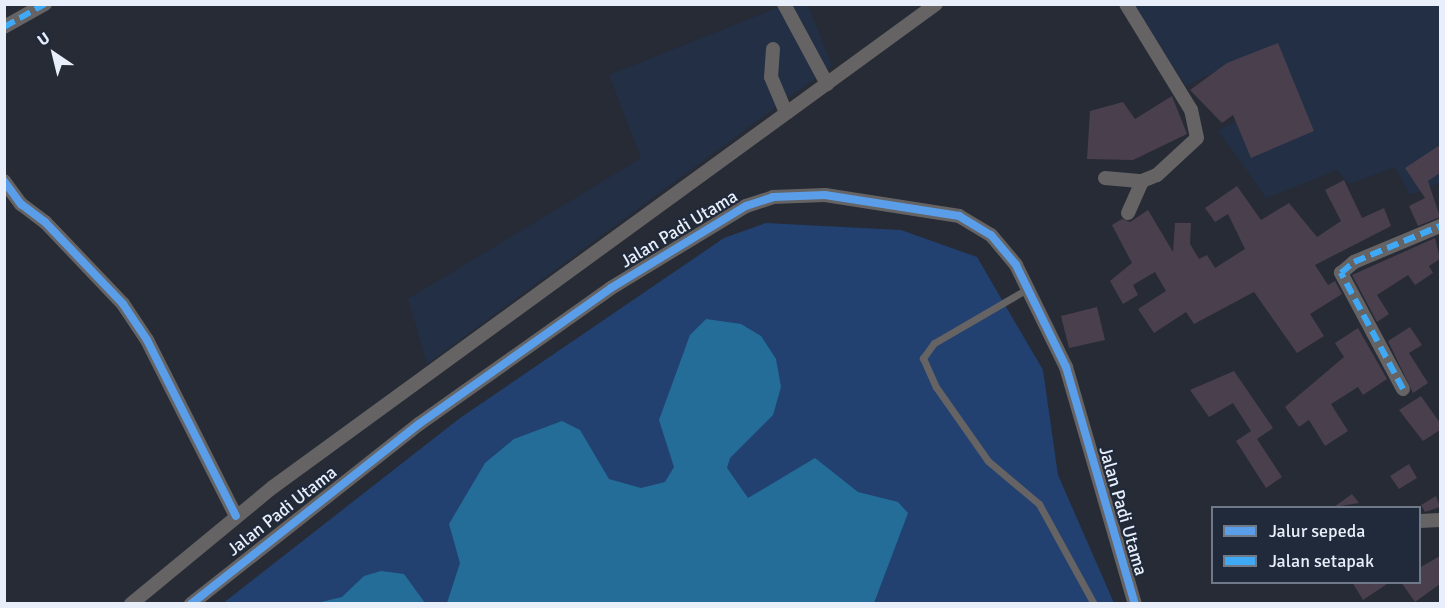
<!DOCTYPE html>
<html>
<head>
<meta charset="utf-8">
<style>
	body { margin:0 }
	#map { position:relative; width:1445px; height:608px; overflow:hidden; background:#262b35; font-family:Signika,sans-serif }
	div>[style] { position:absolute }
	.built>* { inset:0; background:#232f44 }
	.green>* { inset:0; background:#224170 }
	.water>* { inset:0; background:#246d99 }
	.building>* { inset:0; background:#4a3f4d }
	.service>* { height:7px; margin:-3.5px; padding:0 3.5px; transform-origin:3.5px; border-radius:3.5px; background:#656363 }
	.minor>* { height:14px; margin:-7px; padding:0 7px; transform-origin:7px; border-radius:7px; background:#656363 }
	.quiet>* { height:6px; margin-top:-3px; transform-origin:0; background:repeating-linear-gradient(90deg,#3fa9f5 0 12px,transparent 0 18px) }
	.cycleway>* { height:8px; margin:-4px; padding:0 4px; transform-origin:4px; border-radius:4px; background:#5a9eea }
	span { translate:-50% -50%; white-space:nowrap; text-align:center; line-height:1.15; -webkit-text-stroke:4.5px #202a3b; paint-order:stroke }
	.street-label { font-size:18px; color:#e8effa }
	.frame { position:absolute; inset:0; border:6px solid #e8effa; pointer-events:none }
	.legend { position:absolute; left:1211px; top:506px; width:210px; height:78px; box-sizing:border-box; background:#202a3b; border:2px solid #707987; margin:0; padding:8px 10px; list-style:none; font-size:18px; color:#e8effa }
	.legend li { display:flex; align-items:center; gap:12px; height:30px }
	.legend b { width:30px; border:2px solid #707987 }
	.north { position:absolute; left:24px; top:24px; width:60px; height:60px; -webkit-text-stroke:4px #202a3b; paint-order:stroke; rotate:325deg; font-size:16px; font-weight:700; line-height:24px; text-align:center; color:#e8effa }
	.north::after { content:''; display:block; margin:auto; width:21px; height:27px; background:#e8effa; clip-path:polygon(50% 0,100% 100%,50% 72%,0 100%) }
</style>
</head>
<body>
<div id="map">
	<div class="built">
		<i style="clip-path:polygon(784px 5px,808px 5px,832px 66px,427px 364px,408px 299px,641px 158px,609px 75px)"></i>
		<i style="clip-path:polygon(1133px 5px,1440px 5px,1440px 183px,1410px 195px,1395px 167px,1349px 184px,1337px 170px,1266px 198px,1218px 130px,1264px 108px,1235px 62px,1186px 86px)"></i>
	</div>
	<div class="green">
		<i style="clip-path:polygon(766px 223px,901px 230px,977px 257px,1043px 370px,1058px 475px,1114px 603px,222px 604px,460px 418px,724px 238px)"></i>
	</div>
	<div class="water">
		<i style="clip-path:polygon(706px 319px,741px 324px,761px 336px,776px 359px,781px 387px,773px 415px,730px 458px,727px 468px,748px 498px,815px 458px,858px 492px,898px 502px,908px 513px,874px 603px,447px 603px,460px 563px,449px 524px,485px 463px,514px 439px,562px 421px,580px 430px,609px 479px,641px 488px,665px 482px,674px 467px,659px 420px,690px 335px)"></i>
		<i style="clip-path:polygon(381px 571px,404px 574px,425px 603px,317px 603px,342px 597px,364px 576px)"></i>
	</div>
	<div class="building">
		<i style="clip-path:polygon(1278px 43px,1314px 131px,1251px 158px,1233px 115px,1222px 123px,1190px 90px,1227px 63px)"></i>
		<i style="clip-path:polygon(1172px 96px,1187px 134px,1133px 160px,1087px 159px,1090px 111px,1123px 102px,1135px 119px)"></i>
		<i style="clip-path:polygon(1440px 145px,1440px 173px,1428px 181px,1440px 217px,1418px 226px,1409px 206px,1425px 198px,1405px 168px)"></i>
		<i style="clip-path:polygon(1344px 180px,1362px 218px,1384px 208px,1391px 226px,1315px 265px,1328px 285px,1335px 281px,1342px 294px,1310px 314px,1324px 336px,1297px 353px,1254px 292px,1194px 324px,1186px 312px,1154px 333px,1138px 309px,1166px 291px,1155px 272px,1133px 285px,1138px 295px,1123px 304px,1110px 281px,1132px 263px,1112px 225px,1122px 219px,1130px 222px,1148px 210px,1173px 252px,1175px 223px,1191px 223px,1190px 244px,1199px 259px,1207px 255px,1215px 268px,1245px 249px,1228px 214px,1215px 222px,1205px 208px,1237px 186px,1261px 220px,1289px 203px,1317px 237px,1341px 221px,1325px 190px)"></i>
		<i style="clip-path:polygon(1435px 238px,1440px 259px,1429px 266px,1433px 273px,1415px 285px,1408px 275px,1377px 295px,1389px 314px,1377px 322px,1352px 275px)"></i>
		<i style="clip-path:polygon(1097px 307px,1105px 340px,1069px 348px,1061px 316px)"></i>
		<i style="clip-path:polygon(1410px 327px,1422px 345px,1409px 353px,1428px 383px,1413px 393px,1388px 341px)"></i>
		<i style="clip-path:polygon(1358px 328px,1387px 379px,1363px 395px,1358px 387px,1331px 404px,1348px 431px,1325px 446px,1309px 420px,1299px 427px,1285px 407px,1344px 357px,1335px 343px)"></i>
		<i style="clip-path:polygon(1234px 371px,1273px 428px,1257px 439px,1282px 477px,1266px 488px,1236px 441px,1251px 431px,1233px 403px,1209px 417px,1190px 390px)"></i>
		<i style="clip-path:polygon(1421px 396px,1440px 423px,1440px 430px,1423px 441px,1399px 410px)"></i>
		<i style="clip-path:polygon(1409px 464px,1417px 478px,1399px 489px,1390px 476px)"></i>
		<i style="clip-path:polygon(1352px 494px,1359px 503px,1334px 507px)"></i>
		<i style="clip-path:polygon(1436px 496px,1440px 507px,1425px 512px,1421px 505px)"></i>
		<i style="clip-path:polygon(1440px 556px,1440px 584px,1415px 602px,1401px 582px,1419px 582px,1419px 568px)"></i>
		<i style="clip-path:polygon(1352px 582px,1390px 582px,1363px 600px)"></i>
	</div>
	<div class="service">
		<i style="left:1029px;top:288px;width:110px;rotate:149.9deg"></i>
		<i style="left:934px;top:343px;width:19px;rotate:126deg"></i>
		<i style="left:923px;top:358px;width:32px;rotate:66deg"></i>
		<i style="left:936px;top:387px;width:90px;rotate:54.9deg"></i>
		<i style="left:988px;top:461px;width:67px;rotate:40.1deg"></i>
		<i style="left:1039px;top:504px;width:114px;rotate:61.2deg"></i>
	</div>
	<div class="minor">
		<i style="left:784px;top:4px;width:91px;rotate:61.7deg"></i>
		<i style="left:4px;top:27px;width:47px;rotate:-29.3deg"></i>
		<i style="left:773px;top:49px;width:28px;rotate:94deg"></i>
		<i style="left:771px;top:77px;width:39px;rotate:67deg"></i>
		<i style="left:1105px;top:178px;width:37px;rotate:5deg"></i>
		<i style="left:1142px;top:181px;width:16px;rotate:-22deg"></i>
		<i style="left:1157px;top:175px;width:54px;rotate:-42.8deg"></i>
		<i style="left:1197px;top:138px;width:29px;rotate:-102deg"></i>
		<i style="left:1191px;top:110px;width:124px;rotate:-121.5deg"></i>
		<i style="left:4px;top:181px;width:29px;rotate:54deg"></i>
		<i style="left:21px;top:204px;width:30px;rotate:37deg"></i>
		<i style="left:45px;top:222px;width:113px;rotate:46.4deg"></i>
		<i style="left:123px;top:304px;width:43px;rotate:56.3deg"></i>
		<i style="left:147px;top:340px;width:197px;rotate:63.2deg"></i>
		<i style="left:1128px;top:213px;width:35px;rotate:-66deg"></i>
		<i style="left:1403px;top:389px;width:132px;rotate:-118.1deg"></i>
		<i style="left:1341px;top:273px;width:17px;rotate:-40deg"></i>
		<i style="left:1354px;top:262px;width:93px;rotate:-22.7deg"></i>
		<i style="left:1420px;top:521px;width:20px;rotate:-3deg"></i>
		<i style="left:131px;top:604px;width:184px;rotate:-39.5deg"></i>
		<i style="left:273px;top:487px;width:820px;rotate:-36.07deg"></i>
		<i style="left:191px;top:604px;width:290px;rotate:-38.3deg"></i>
		<i style="left:419px;top:424px;width:235px;rotate:-35.3deg"></i>
		<i style="left:611px;top:288px;width:158px;rotate:-31.3deg"></i>
		<i style="left:746px;top:206px;width:28px;rotate:-18deg"></i>
		<i style="left:773px;top:197px;width:52px;rotate:-2.2deg"></i>
		<i style="left:825px;top:195px;width:136px;rotate:8.9deg"></i>
		<i style="left:959px;top:216px;width:37px;rotate:31deg"></i>
		<i style="left:991px;top:235px;width:39px;rotate:50deg"></i>
		<i style="left:1016px;top:265px;width:114px;rotate:63.9deg"></i>
		<i style="left:1066px;top:367px;width:247px;rotate:73.8deg"></i>
	</div>
	<div class="quiet">
		<i style="left:4px;top:27px;width:47px;rotate:-29.3deg"></i>
		<i style="left:1403px;top:389px;width:132px;rotate:-118.1deg"></i>
		<i style="left:1341px;top:273px;width:17px;rotate:-40deg"></i>
		<i style="left:1354px;top:262px;width:93px;rotate:-22.7deg"></i>
	</div>
	<div class="cycleway">
		<i style="left:4px;top:181px;width:29px;rotate:54deg"></i>
		<i style="left:21px;top:204px;width:30px;rotate:37deg"></i>
		<i style="left:45px;top:222px;width:113px;rotate:46.4deg"></i>
		<i style="left:123px;top:304px;width:43px;rotate:56.3deg"></i>
		<i style="left:147px;top:340px;width:197px;rotate:63.2deg"></i>
		<i style="left:191px;top:604px;width:290px;rotate:-38.3deg"></i>
		<i style="left:419px;top:424px;width:235px;rotate:-35.3deg"></i>
		<i style="left:611px;top:288px;width:158px;rotate:-31.3deg"></i>
		<i style="left:746px;top:206px;width:28px;rotate:-18deg"></i>
		<i style="left:773px;top:197px;width:52px;rotate:-2.2deg"></i>
		<i style="left:825px;top:195px;width:136px;rotate:8.9deg"></i>
		<i style="left:959px;top:216px;width:37px;rotate:31deg"></i>
		<i style="left:991px;top:235px;width:39px;rotate:50deg"></i>
		<i style="left:1016px;top:265px;width:114px;rotate:63.9deg"></i>
		<i style="left:1066px;top:367px;width:247px;rotate:73.8deg"></i>
	</div>
	<div class="street-label">
		<span style="left:679px;top:229px;rotate:-31deg">Jalan Padi Utama</span>
		<span style="left:282px;top:511px;rotate:-38deg">Jalan Padi Utama</span>
		<span style="left:1123px;top:511px;rotate:74deg">Jalan Padi Utama</span>
	</div>
	<div class="frame"></div>
	<ul class="legend">
	<li><b style="height:8px;background:#5a9eea"></b>Jalur sepeda</li>
	<li><b style="height:8px;background:#3fa9f5"></b>Jalan setapak</li>
	</ul>
	<div class="north">U</div>
</div>
</body>
</html>
